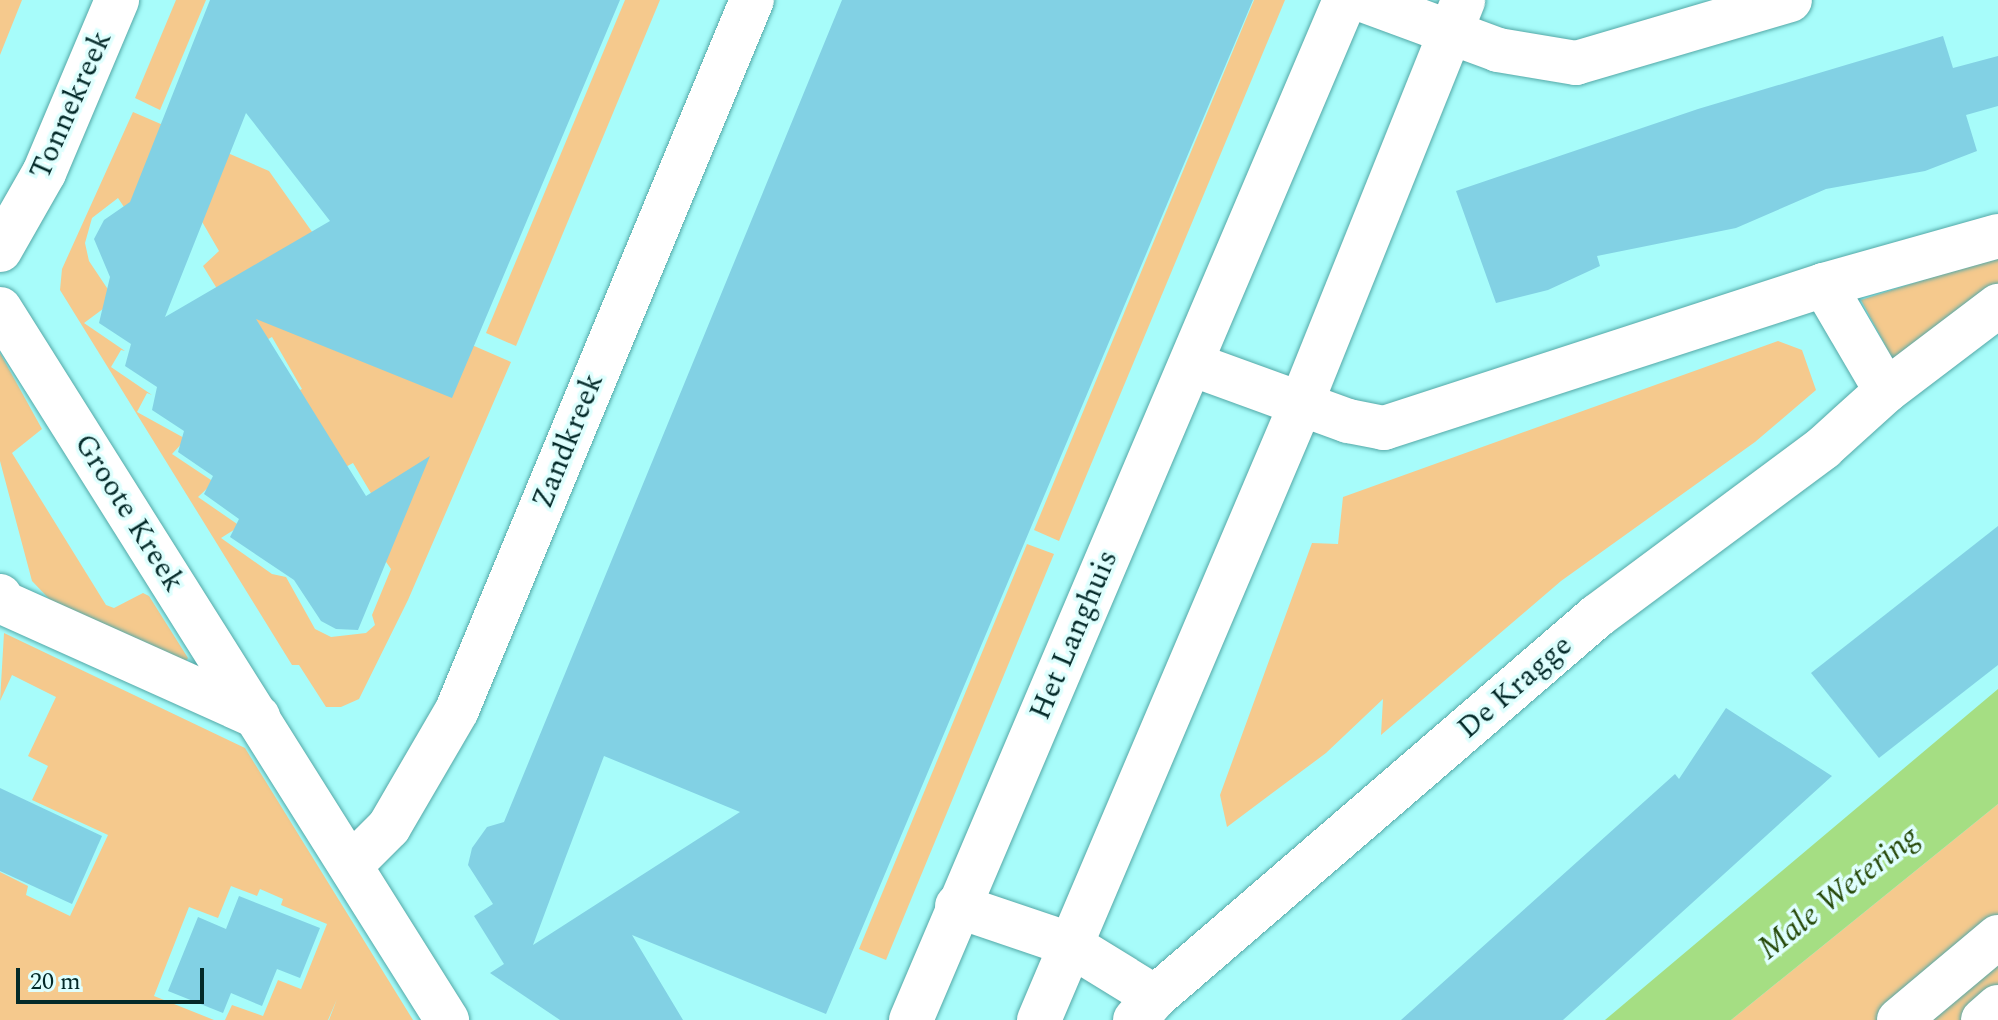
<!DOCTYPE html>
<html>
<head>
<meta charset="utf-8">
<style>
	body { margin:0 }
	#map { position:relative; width:1998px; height:1020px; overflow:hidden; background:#a7fcfa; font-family:Spectral,serif }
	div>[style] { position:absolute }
	.green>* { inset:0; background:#f5c98d }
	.water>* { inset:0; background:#a5de83 }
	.building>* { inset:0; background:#82d1e4 }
	.roads { filter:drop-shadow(0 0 2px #54a8a7) drop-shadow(0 0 2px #54a8a7) }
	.minor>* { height:44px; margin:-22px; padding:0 22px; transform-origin:22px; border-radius:22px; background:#fff }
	span { translate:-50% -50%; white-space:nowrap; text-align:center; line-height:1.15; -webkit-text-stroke:7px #dffffe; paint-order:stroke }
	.street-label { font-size:30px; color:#032928 }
	.water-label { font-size:32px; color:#264909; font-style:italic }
	.scale { position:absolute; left:16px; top:968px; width:188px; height:36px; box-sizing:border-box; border:4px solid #032928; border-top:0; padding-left:10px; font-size:24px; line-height:28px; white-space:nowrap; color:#032928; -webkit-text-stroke:6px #dffffe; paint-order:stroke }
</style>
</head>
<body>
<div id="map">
	<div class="green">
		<i style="clip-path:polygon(0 0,22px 0,0 55px)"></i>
		<i style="clip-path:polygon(176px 0,206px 0,160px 110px,135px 98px)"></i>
		<i style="clip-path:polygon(625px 0,660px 0,516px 346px,486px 333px)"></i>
		<i style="clip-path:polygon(1254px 0,1285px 0,1059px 541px,1034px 530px)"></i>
		<i style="clip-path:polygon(evenodd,133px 112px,269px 171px,344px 277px,398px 313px,511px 362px,408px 600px,359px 699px,341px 707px,326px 707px,299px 665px,292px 665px,60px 290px,62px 269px,133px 112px,118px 198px,124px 207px,190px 201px,219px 251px,203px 266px,253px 347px,272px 337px,302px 389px,283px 398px,331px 475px,353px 463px,378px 505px,361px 526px,391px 569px,372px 615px,375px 625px,366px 633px,331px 637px,315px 629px,286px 577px,272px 574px,221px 538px,240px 526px,198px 497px,214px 482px,172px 454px,186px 439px,137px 412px,147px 393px,152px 395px,111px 367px,121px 350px,125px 351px,84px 323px,115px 300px,89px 261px,85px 243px,92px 218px,118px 198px)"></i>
		<i style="clip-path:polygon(1998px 256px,1998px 287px,1896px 365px,1861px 300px)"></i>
		<i style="clip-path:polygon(1778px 341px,1802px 350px,1816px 390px,1755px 442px,1561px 581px,1381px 735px,1383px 699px,1326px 753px,1227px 827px,1220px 795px,1312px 543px,1338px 544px,1343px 497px)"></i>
		<i style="clip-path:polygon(0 353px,42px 429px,12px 453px,106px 605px,114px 608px,143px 593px,149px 596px,188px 658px,185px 663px,57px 607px,32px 581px,0 461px)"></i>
		<i style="clip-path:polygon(1027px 544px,1054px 554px,886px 960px,859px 949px)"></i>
		<i style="clip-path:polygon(4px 633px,245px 748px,413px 1020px,329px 1020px,337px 999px,328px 1020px,225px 1020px,232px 1005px,263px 1016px,278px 980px,301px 989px,327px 924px,281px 905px,283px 899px,260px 889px,257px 896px,231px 886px,218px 918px,189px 907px,154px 996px,214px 1020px,0 1020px,0 872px,28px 886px,26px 895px,70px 916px,108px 835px,32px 800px,48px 766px,28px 756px,56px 697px,12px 675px,0 701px)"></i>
		<i style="clip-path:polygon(1998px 804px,1998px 923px,1879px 1020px,1731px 1020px)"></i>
		<i style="clip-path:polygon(1998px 961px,1998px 991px,1963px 1020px,1925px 1020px)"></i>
	</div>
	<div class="water">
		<i style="clip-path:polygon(1998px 689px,1998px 804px,1731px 1020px,1605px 1020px)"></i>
	</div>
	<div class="building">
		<i style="clip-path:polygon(evenodd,210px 0,620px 0,452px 398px,256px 319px,366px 496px,430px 456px,358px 630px,336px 629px,321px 621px,294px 580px,230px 537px,239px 519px,204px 494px,213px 476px,178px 452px,184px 431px,152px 410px,157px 387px,125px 366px,131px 344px,99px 323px,110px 277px,94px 239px,104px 220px,130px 202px,210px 0,246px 113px,330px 221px,165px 317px,246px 113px)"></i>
		<i style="clip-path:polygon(evenodd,842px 0,1253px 0,826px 1014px,632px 935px,683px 1020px,560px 1020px,490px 973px,504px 964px,474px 916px,493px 904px,468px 865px,472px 848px,487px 827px,504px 822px,842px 0,604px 756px,740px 812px,533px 945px,565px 859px,604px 756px)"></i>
		<i style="clip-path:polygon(1943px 36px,1953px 68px,1998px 56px,1998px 106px,1966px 115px,1977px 151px,1925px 171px,1826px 189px,1736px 228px,1597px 256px,1600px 266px,1548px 290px,1496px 303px,1456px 191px,1698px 109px)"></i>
		<i style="clip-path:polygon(1998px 526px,1998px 665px,1879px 758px,1811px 673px)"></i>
		<i style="clip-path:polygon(1726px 708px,1832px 776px,1563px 1020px,1401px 1020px,1675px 774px,1679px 779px)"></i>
		<i style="clip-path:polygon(0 788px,102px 836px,72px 904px,0 871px)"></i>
		<i style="clip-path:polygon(239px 896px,320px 928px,300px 978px,277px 969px,262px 1006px,231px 993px,223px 1013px,168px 991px,198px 917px,226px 929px)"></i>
	</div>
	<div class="roads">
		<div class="minor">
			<i style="left:1363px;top:0;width:144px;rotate:20.3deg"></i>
			<i style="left:1498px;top:50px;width:79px;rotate:9.5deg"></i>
			<i style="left:1576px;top:63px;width:223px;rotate:-16.4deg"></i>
			<i style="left:0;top:250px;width:89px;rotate:-60.3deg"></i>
			<i style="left:44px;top:173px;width:188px;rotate:-67.1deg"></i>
			<i style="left:1824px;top:285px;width:181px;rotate:-15.7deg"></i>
			<i style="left:0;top:309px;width:840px;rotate:57.84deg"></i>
			<i style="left:1886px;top:391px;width:141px;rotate:-37.2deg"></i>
			<i style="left:0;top:596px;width:6px;rotate:72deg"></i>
			<i style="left:2px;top:602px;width:281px;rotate:24.2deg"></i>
			<i style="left:352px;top:864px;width:52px;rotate:-45deg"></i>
			<i style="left:389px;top:827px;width:135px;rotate:-59.8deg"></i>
			<i style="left:457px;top:710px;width:769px;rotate:-67.44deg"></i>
			<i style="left:957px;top:906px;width:118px;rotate:18.7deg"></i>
			<i style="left:1069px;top:944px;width:101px;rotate:31.6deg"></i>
			<i style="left:911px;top:1020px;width:1108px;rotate:-66.95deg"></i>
			<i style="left:1039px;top:1020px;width:669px;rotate:-66.96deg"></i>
			<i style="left:1301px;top:404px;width:435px;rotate:-68.1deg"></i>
			<i style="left:1135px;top:1020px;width:30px;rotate:-49deg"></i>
			<i style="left:1155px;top:997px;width:584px;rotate:-40.76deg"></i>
			<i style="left:1597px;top:616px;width:282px;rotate:-36.6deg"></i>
			<i style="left:1823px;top:448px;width:85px;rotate:-42.1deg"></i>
			<i style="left:1886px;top:391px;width:123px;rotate:-120.3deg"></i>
			<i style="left:1824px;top:285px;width:463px;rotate:162deg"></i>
			<i style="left:1384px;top:428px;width:37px;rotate:-169deg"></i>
			<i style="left:1348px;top:421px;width:167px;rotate:-160deg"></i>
			<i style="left:1899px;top:1020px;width:129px;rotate:-40deg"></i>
			<i style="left:1983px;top:1020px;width:20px;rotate:-41deg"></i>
		</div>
	</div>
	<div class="street-label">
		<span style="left:71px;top:105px;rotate:-66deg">Tonnekreek</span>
		<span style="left:568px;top:441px;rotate:-68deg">Zandkreek</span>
		<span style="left:129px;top:513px;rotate:58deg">Groote Kreek</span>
		<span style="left:1074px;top:635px;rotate:-67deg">Het Langhuis</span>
		<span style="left:1515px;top:687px;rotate:-41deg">De Kragge</span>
	</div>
	<div class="water-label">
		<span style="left:1839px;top:894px;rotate:-38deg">Male Wetering</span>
	</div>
	<div class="scale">20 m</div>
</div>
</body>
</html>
